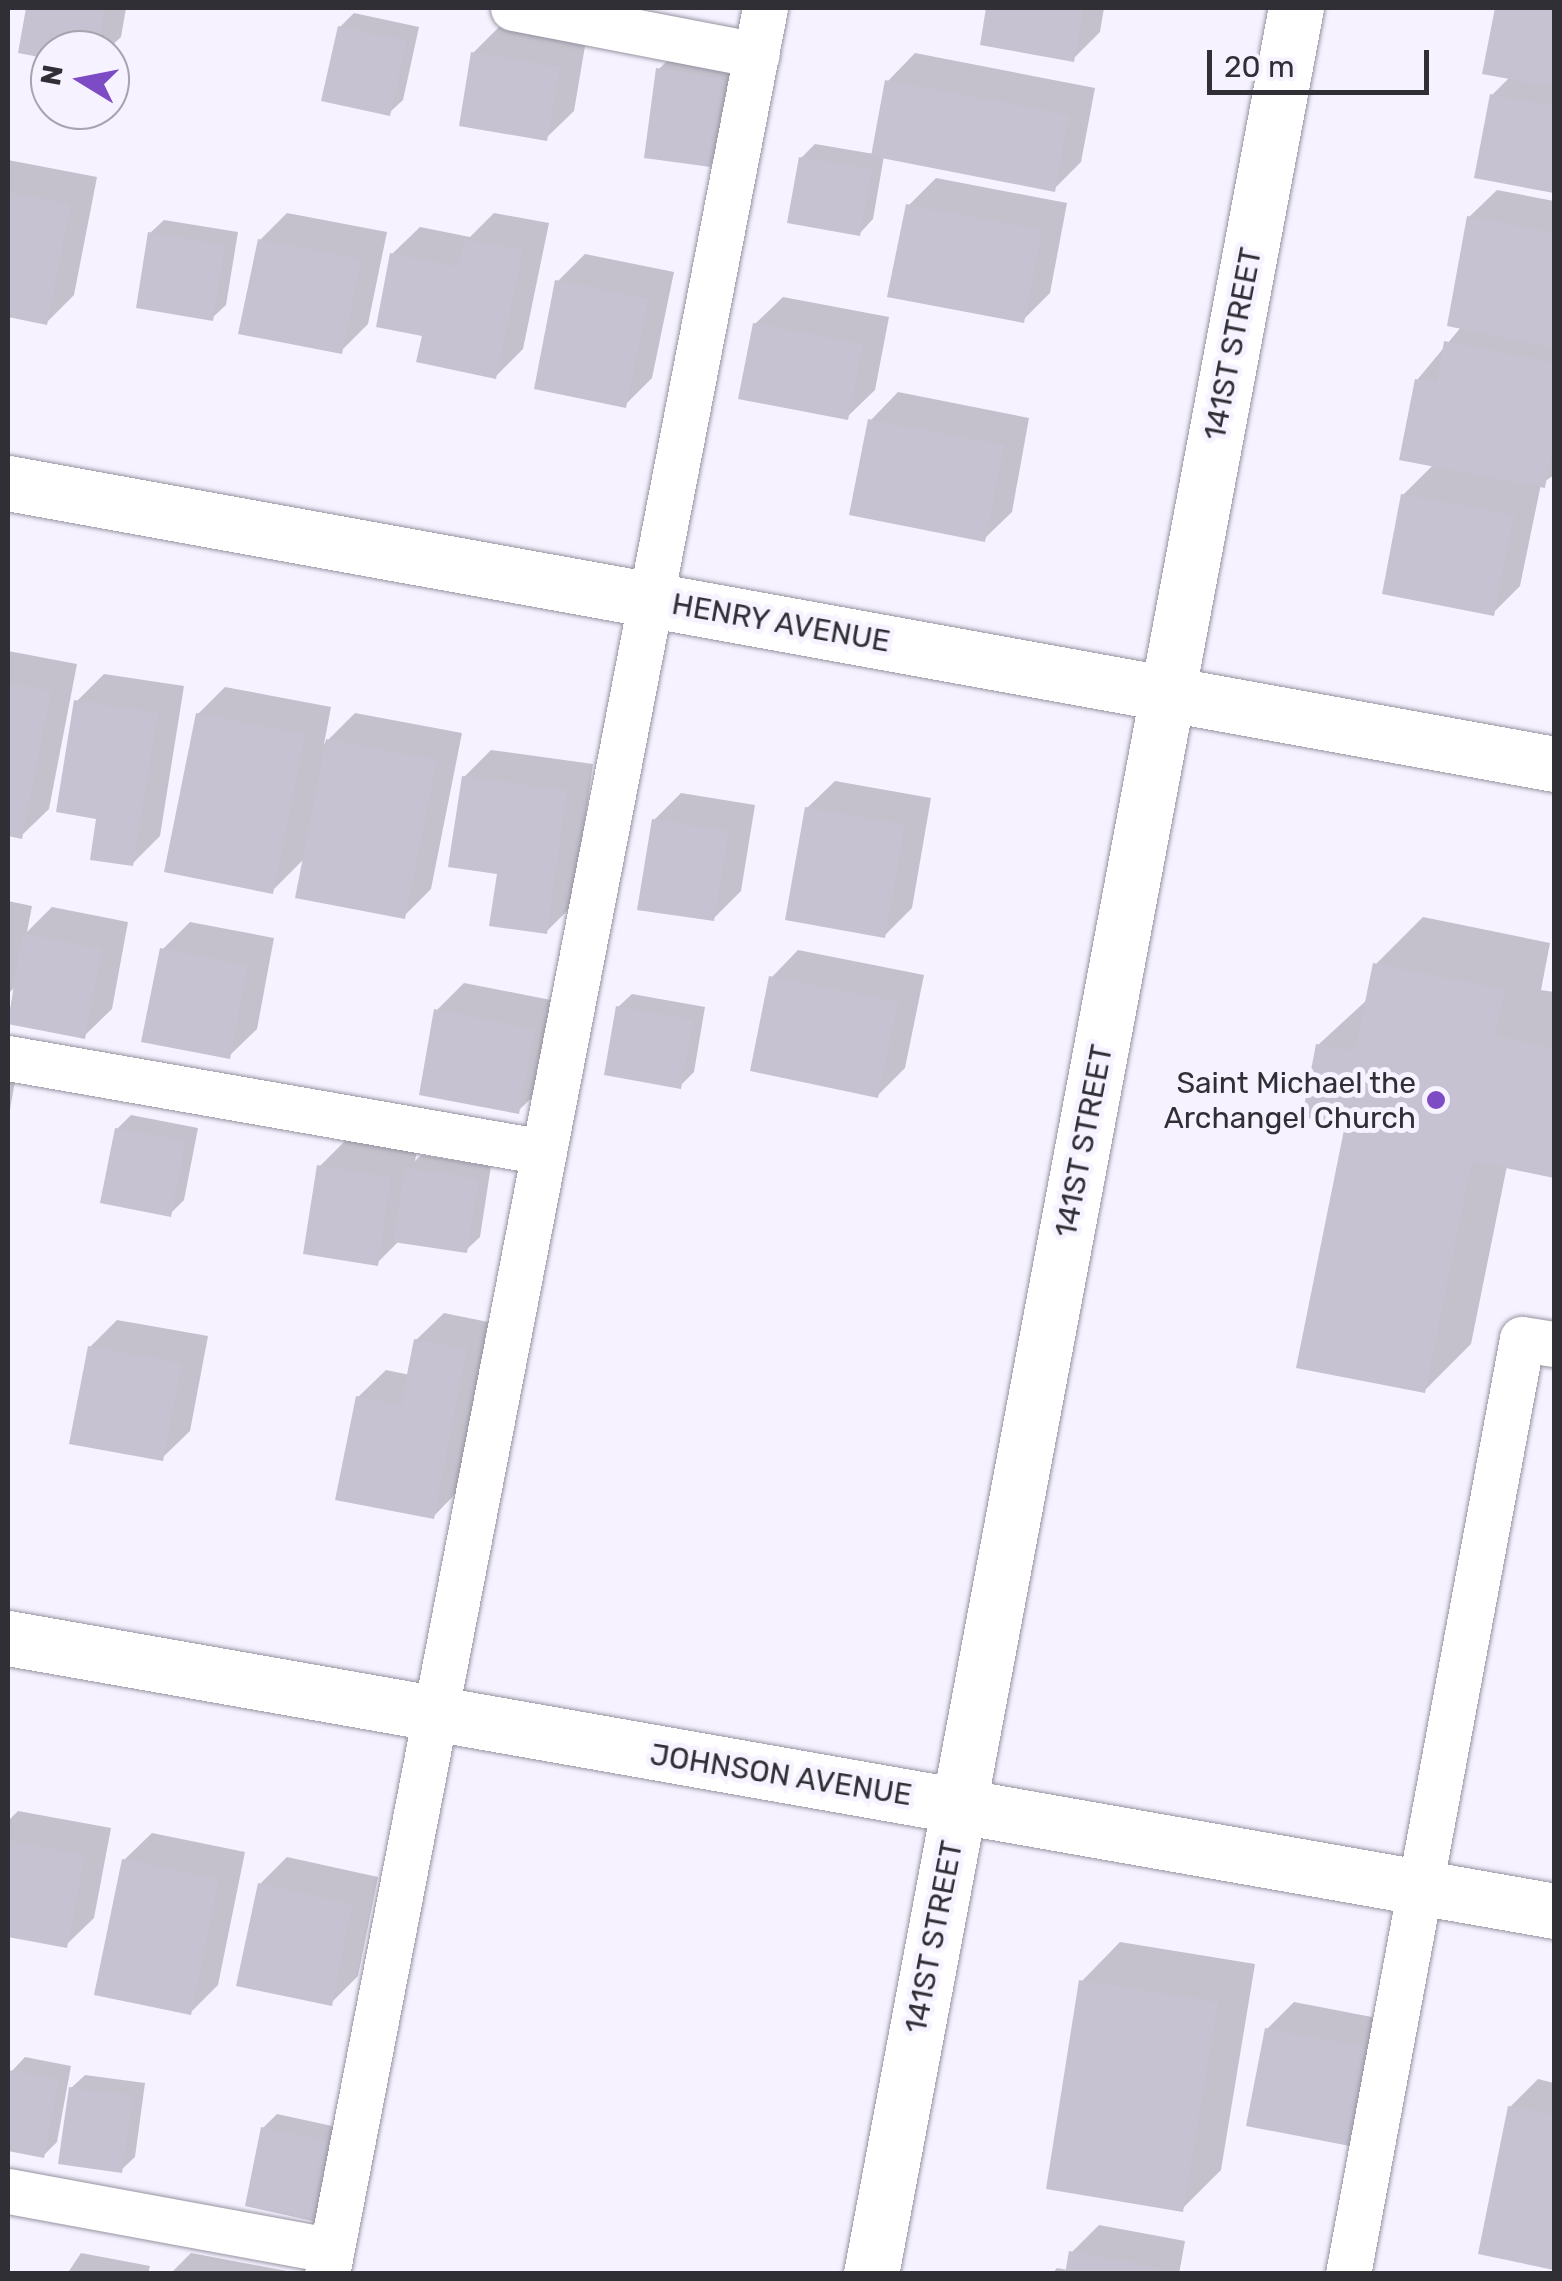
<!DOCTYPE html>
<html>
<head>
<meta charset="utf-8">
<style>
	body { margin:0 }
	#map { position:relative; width:1562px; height:2281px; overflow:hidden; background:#f6f2ff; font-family:Rubik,sans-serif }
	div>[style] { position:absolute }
	.shadow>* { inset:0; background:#0003 }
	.building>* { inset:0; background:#c6c2d1 }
	.roads { filter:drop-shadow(0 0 2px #9793a1) drop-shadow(0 0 2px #9793a1) }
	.service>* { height:45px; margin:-22.5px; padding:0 22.5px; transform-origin:22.5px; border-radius:22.5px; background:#fff }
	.minor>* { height:55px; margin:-27.5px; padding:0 27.5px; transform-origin:27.5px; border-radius:27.5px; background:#fff }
	.dots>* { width:28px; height:28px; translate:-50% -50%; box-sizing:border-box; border:5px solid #f6f2ff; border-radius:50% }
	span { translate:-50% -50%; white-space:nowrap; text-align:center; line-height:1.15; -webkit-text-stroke:10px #f6f2ff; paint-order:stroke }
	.street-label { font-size:30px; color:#302f35 }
	.poi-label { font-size:30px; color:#302f35 }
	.right { translate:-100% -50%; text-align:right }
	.frame { position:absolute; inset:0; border:10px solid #302f35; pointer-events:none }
	.north { position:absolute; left:30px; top:30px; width:100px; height:100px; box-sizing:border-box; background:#f6f2ff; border:2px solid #a7a4ae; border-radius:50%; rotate:280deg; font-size:28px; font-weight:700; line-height:40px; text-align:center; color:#302f35 }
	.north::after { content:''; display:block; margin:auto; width:35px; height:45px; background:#7d4bc3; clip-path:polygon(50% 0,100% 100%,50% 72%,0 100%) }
	.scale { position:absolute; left:1207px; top:50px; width:222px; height:45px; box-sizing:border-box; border:5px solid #302f35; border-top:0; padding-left:12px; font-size:30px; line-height:35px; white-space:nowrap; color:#302f35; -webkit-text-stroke:8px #f6f2ff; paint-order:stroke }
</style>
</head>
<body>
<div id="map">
	<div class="shadow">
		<i style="clip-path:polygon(29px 8px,126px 8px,121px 37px,107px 50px,50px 50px,50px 56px,21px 51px)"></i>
		<i style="clip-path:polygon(989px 8px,1104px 8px,1100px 32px,1073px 59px,982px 43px)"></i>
		<i style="clip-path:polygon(1497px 8px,1554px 8px,1554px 191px,1477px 176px,1492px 95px,1510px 77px,1485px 72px)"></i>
		<i style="clip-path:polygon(354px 13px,419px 27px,403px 100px,389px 113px,340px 27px)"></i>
		<i style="clip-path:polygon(500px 26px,586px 40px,574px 111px,546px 138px,473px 53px)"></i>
		<i style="clip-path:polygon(915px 53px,1095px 88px,1081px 162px,1054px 189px,884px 156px,873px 219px,860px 233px,801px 158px,815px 144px,874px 154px,888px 81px)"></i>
		<i style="clip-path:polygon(672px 56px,737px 66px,724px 151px,710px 164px,658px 70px)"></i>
		<i style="clip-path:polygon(8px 160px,97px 177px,74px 295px,47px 322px,8px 314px)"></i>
		<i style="clip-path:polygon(936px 178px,1067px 203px,1050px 293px,1023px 320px,909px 205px)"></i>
		<i style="clip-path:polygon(1497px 190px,1554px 201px,1554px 475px,1541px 484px,1520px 586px,1493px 613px,1403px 495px,1434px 464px,1417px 380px,1462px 326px,1469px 217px)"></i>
		<i style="clip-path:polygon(287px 213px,387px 232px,368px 324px,341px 351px,260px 240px)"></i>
		<i style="clip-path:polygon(494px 213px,549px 223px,523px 349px,495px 377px,425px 334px,392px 254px,420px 227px,470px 237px)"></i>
		<i style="clip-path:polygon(164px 220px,238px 232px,226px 305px,212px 318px,150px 233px)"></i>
		<i style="clip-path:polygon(585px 254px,674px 272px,652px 378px,625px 405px,558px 281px)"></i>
		<i style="clip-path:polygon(783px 297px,889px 317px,875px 390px,847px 417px,755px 324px)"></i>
		<i style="clip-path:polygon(898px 392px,1029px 418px,1012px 512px,984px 539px,871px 420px)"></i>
		<i style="clip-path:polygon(8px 651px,77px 664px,49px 809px,21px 836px,8px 834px)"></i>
		<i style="clip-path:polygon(104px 674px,184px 686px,160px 836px,132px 864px,99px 817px,77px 701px)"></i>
		<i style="clip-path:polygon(225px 687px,331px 707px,324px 744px,355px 713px,462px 733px,431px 889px,404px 916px,305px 858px,272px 891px,198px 714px)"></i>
		<i style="clip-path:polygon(491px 750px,593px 764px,573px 905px,546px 932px,500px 872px,464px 777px)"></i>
		<i style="clip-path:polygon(835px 781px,931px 798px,912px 908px,884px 936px,807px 808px)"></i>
		<i style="clip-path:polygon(681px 793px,755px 805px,741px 891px,713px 919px,654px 820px)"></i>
		<i style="clip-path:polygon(8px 901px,32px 906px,27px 932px,52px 907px,128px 922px,112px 1009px,84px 1036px,8px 1021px,14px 988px,8px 994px)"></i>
		<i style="clip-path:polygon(1423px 917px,1550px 943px,1541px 990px,1554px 992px,1554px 1175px,1507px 1166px,1471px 1344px,1424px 1391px,1348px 1123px,1318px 1045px,1369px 998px,1376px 964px)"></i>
		<i style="clip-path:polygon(190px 922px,274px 938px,257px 1029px,229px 1056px,163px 949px)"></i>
		<i style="clip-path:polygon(798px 950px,924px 975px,905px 1068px,878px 1095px,771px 978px)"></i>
		<i style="clip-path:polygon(464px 983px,561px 1002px,546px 1084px,518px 1111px,437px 1010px)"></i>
		<i style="clip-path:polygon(632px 994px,705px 1007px,694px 1072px,680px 1086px,618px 1007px)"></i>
		<i style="clip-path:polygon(8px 1068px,17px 1070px,8px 1121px)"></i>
		<i style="clip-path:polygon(131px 1115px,198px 1128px,184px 1200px,170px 1214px,117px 1129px)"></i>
		<i style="clip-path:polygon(347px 1139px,417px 1150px,415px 1161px,421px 1155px,491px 1166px,480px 1237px,466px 1250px,400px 1240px,377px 1263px,320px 1166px)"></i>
		<i style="clip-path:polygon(444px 1313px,493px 1323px,460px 1489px,433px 1517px,358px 1397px,386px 1370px,410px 1375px,416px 1340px)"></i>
		<i style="clip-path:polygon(117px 1320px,208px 1336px,190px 1431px,162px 1458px,90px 1347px)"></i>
		<i style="clip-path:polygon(18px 1811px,111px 1828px,94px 1918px,66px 1945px,8px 1934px,8px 1821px)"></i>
		<i style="clip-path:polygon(152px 1833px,245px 1852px,218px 1985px,191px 2012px,124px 1860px)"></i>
		<i style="clip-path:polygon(287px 1857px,378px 1877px,358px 1976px,331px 2003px,260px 1884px)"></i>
		<i style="clip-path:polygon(1120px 1942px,1255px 1964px,1221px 2170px,1182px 2209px,1082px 1981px)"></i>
		<i style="clip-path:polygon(1294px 2002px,1398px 2022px,1381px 2116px,1267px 2029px)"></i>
		<i style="clip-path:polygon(25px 2057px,71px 2066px,57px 2142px,43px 2156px,8px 2149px,12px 2071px)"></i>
		<i style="clip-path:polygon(85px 2075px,145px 2083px,135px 2157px,121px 2170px,69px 2090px)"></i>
		<i style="clip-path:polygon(1538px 2079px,1554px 2083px,1554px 2267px,1481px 2252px,1510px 2107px)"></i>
		<i style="clip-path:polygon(277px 2114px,346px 2129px,330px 2205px,263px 2128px)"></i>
		<i style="clip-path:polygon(1099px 2225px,1185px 2241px,1179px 2274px,1052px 2274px,1057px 2268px,1068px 2270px,1072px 2252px)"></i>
		<i style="clip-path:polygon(81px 2253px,150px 2266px,148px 2274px,67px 2274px)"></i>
		<i style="clip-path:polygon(191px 2253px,303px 2274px,170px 2274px)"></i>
	</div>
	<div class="building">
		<i style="clip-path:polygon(26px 8px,105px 8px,97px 50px,50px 50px,50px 59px,18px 53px)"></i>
		<i style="clip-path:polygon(986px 8px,1083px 8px,1074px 62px,980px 45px)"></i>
		<i style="clip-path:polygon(1495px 8px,1554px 8px,1554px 87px,1482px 74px)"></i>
		<i style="clip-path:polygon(338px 26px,407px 41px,390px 116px,321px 101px)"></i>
		<i style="clip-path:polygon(471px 52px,560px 67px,547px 141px,459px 126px)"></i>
		<i style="clip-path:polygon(656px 68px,724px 79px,711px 167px,644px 158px)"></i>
		<i style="clip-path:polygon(885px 80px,1069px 115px,1055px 192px,871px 156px)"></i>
		<i style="clip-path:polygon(1490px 94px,1554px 106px,1554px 193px,1474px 178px)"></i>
		<i style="clip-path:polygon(799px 157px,872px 169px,860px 236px,787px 223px)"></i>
		<i style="clip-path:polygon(8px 192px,71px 204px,47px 325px,8px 317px)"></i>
		<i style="clip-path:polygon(906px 204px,1042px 230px,1024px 323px,887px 297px)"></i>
		<i style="clip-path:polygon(1467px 216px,1554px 233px,1554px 348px,1447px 326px)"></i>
		<i style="clip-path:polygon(148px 232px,225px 245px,213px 321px,136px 308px)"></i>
		<i style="clip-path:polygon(258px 239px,361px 259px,342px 354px,238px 334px)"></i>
		<i style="clip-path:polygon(464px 239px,523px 250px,496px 379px,416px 362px,422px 336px,376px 327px,390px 253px,458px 267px)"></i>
		<i style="clip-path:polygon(555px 280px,648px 299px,626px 408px,534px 389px)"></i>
		<i style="clip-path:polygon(753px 323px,863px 344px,848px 420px,738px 399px)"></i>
		<i style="clip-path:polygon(1444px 341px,1554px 363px,1554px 438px,1545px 488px,1399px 460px,1415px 379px,1437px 383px)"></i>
		<i style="clip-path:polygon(868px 419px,1004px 445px,985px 542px,849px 515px)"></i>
		<i style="clip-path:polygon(1401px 494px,1514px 515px,1494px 616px,1382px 594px)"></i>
		<i style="clip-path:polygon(8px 683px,51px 691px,22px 839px,8px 836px)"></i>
		<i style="clip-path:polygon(74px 700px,158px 713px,133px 866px,90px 860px,96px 819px,56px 812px)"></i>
		<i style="clip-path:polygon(196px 713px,305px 734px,273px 894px,164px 872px)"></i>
		<i style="clip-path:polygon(326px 739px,437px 760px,405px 919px,295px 898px)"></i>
		<i style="clip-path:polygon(462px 776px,567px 791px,547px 934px,489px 926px,497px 874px,448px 867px)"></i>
		<i style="clip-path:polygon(805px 807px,905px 825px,885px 938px,785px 920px)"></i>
		<i style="clip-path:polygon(652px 819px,729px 831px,714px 921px,637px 910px)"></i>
		<i style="clip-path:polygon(22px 933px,102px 949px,85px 1039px,8px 1024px)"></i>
		<i style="clip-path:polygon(160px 948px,248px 965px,230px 1059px,141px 1042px)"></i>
		<i style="clip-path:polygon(1373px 963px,1505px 990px,1495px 1036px,1554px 1048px,1554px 1178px,1472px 1161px,1425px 1393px,1296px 1368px,1345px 1125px,1302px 1117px,1316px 1044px,1355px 1051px)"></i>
		<i style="clip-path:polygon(769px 976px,898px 1002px,878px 1098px,750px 1071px)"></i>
		<i style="clip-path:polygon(616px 1006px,693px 1020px,681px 1089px,604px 1075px)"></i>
		<i style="clip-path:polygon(434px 1009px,535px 1029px,519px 1114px,419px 1095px)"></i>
		<i style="clip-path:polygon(115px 1128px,186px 1141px,171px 1217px,100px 1203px)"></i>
		<i style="clip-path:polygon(317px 1165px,391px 1177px,378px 1266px,303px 1254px)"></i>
		<i style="clip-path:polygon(405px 1167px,479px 1179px,467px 1253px,393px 1242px)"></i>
		<i style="clip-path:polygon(414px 1339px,467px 1349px,434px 1519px,335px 1500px,356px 1396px,401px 1405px)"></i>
		<i style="clip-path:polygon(88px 1346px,182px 1363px,163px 1461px,69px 1444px)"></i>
		<i style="clip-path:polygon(8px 1840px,85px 1855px,67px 1948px,8px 1937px)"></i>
		<i style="clip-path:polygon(122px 1859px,219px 1879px,191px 2015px,94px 1995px)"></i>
		<i style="clip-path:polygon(258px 1883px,352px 1904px,332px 2006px,236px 1986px)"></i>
		<i style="clip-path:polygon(1079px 1980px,1218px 2002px,1183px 2212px,1046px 2189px)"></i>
		<i style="clip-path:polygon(1265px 2028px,1372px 2048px,1355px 2147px,1246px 2126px)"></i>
		<i style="clip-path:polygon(9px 2070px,59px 2080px,44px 2158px,8px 2151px)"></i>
		<i style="clip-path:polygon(69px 2087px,133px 2096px,122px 2173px,58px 2164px)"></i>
		<i style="clip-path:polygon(1508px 2106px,1554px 2115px,1554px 2270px,1478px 2254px)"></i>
		<i style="clip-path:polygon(261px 2127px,334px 2142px,317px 2222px,245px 2206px)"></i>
		<i style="clip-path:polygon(1069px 2251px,1160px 2268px,1158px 2274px,1065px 2274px)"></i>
	</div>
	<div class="roads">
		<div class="service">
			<i style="left:513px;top:8px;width:248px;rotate:10.9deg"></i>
			<i style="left:8px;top:1058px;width:544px;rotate:9.95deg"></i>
			<i style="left:8px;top:2191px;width:328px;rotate:10.4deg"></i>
			<i style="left:327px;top:2274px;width:2308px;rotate:-79.06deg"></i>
			<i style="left:1348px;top:2274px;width:951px;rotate:-79.46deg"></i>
			<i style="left:1522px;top:1339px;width:32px;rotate:9deg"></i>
		</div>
		<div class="minor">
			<i style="left:8px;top:483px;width:1571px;rotate:10.3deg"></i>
			<i style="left:8px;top:1638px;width:1570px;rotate:10.01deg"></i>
			<i style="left:871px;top:2274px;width:2306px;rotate:-79.38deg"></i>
		</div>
	</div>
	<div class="dots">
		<i style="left:1436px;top:1100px;background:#7d4bc3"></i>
	</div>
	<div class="street-label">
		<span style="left:1233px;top:344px;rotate:-79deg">141ST STREET</span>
		<span style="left:781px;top:623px;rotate:10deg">HENRY AVENUE</span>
		<span style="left:1084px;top:1141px;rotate:-79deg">141ST STREET</span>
		<span style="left:781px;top:1775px;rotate:9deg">JOHNSON AVENUE</span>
		<span style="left:934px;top:1937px;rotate:-79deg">141ST STREET</span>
	</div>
	<div class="poi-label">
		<span class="right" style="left:1416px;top:1100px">Saint Michael the<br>Archangel Church</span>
	</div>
	<div class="frame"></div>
	<div class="north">N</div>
	<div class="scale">20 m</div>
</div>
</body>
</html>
